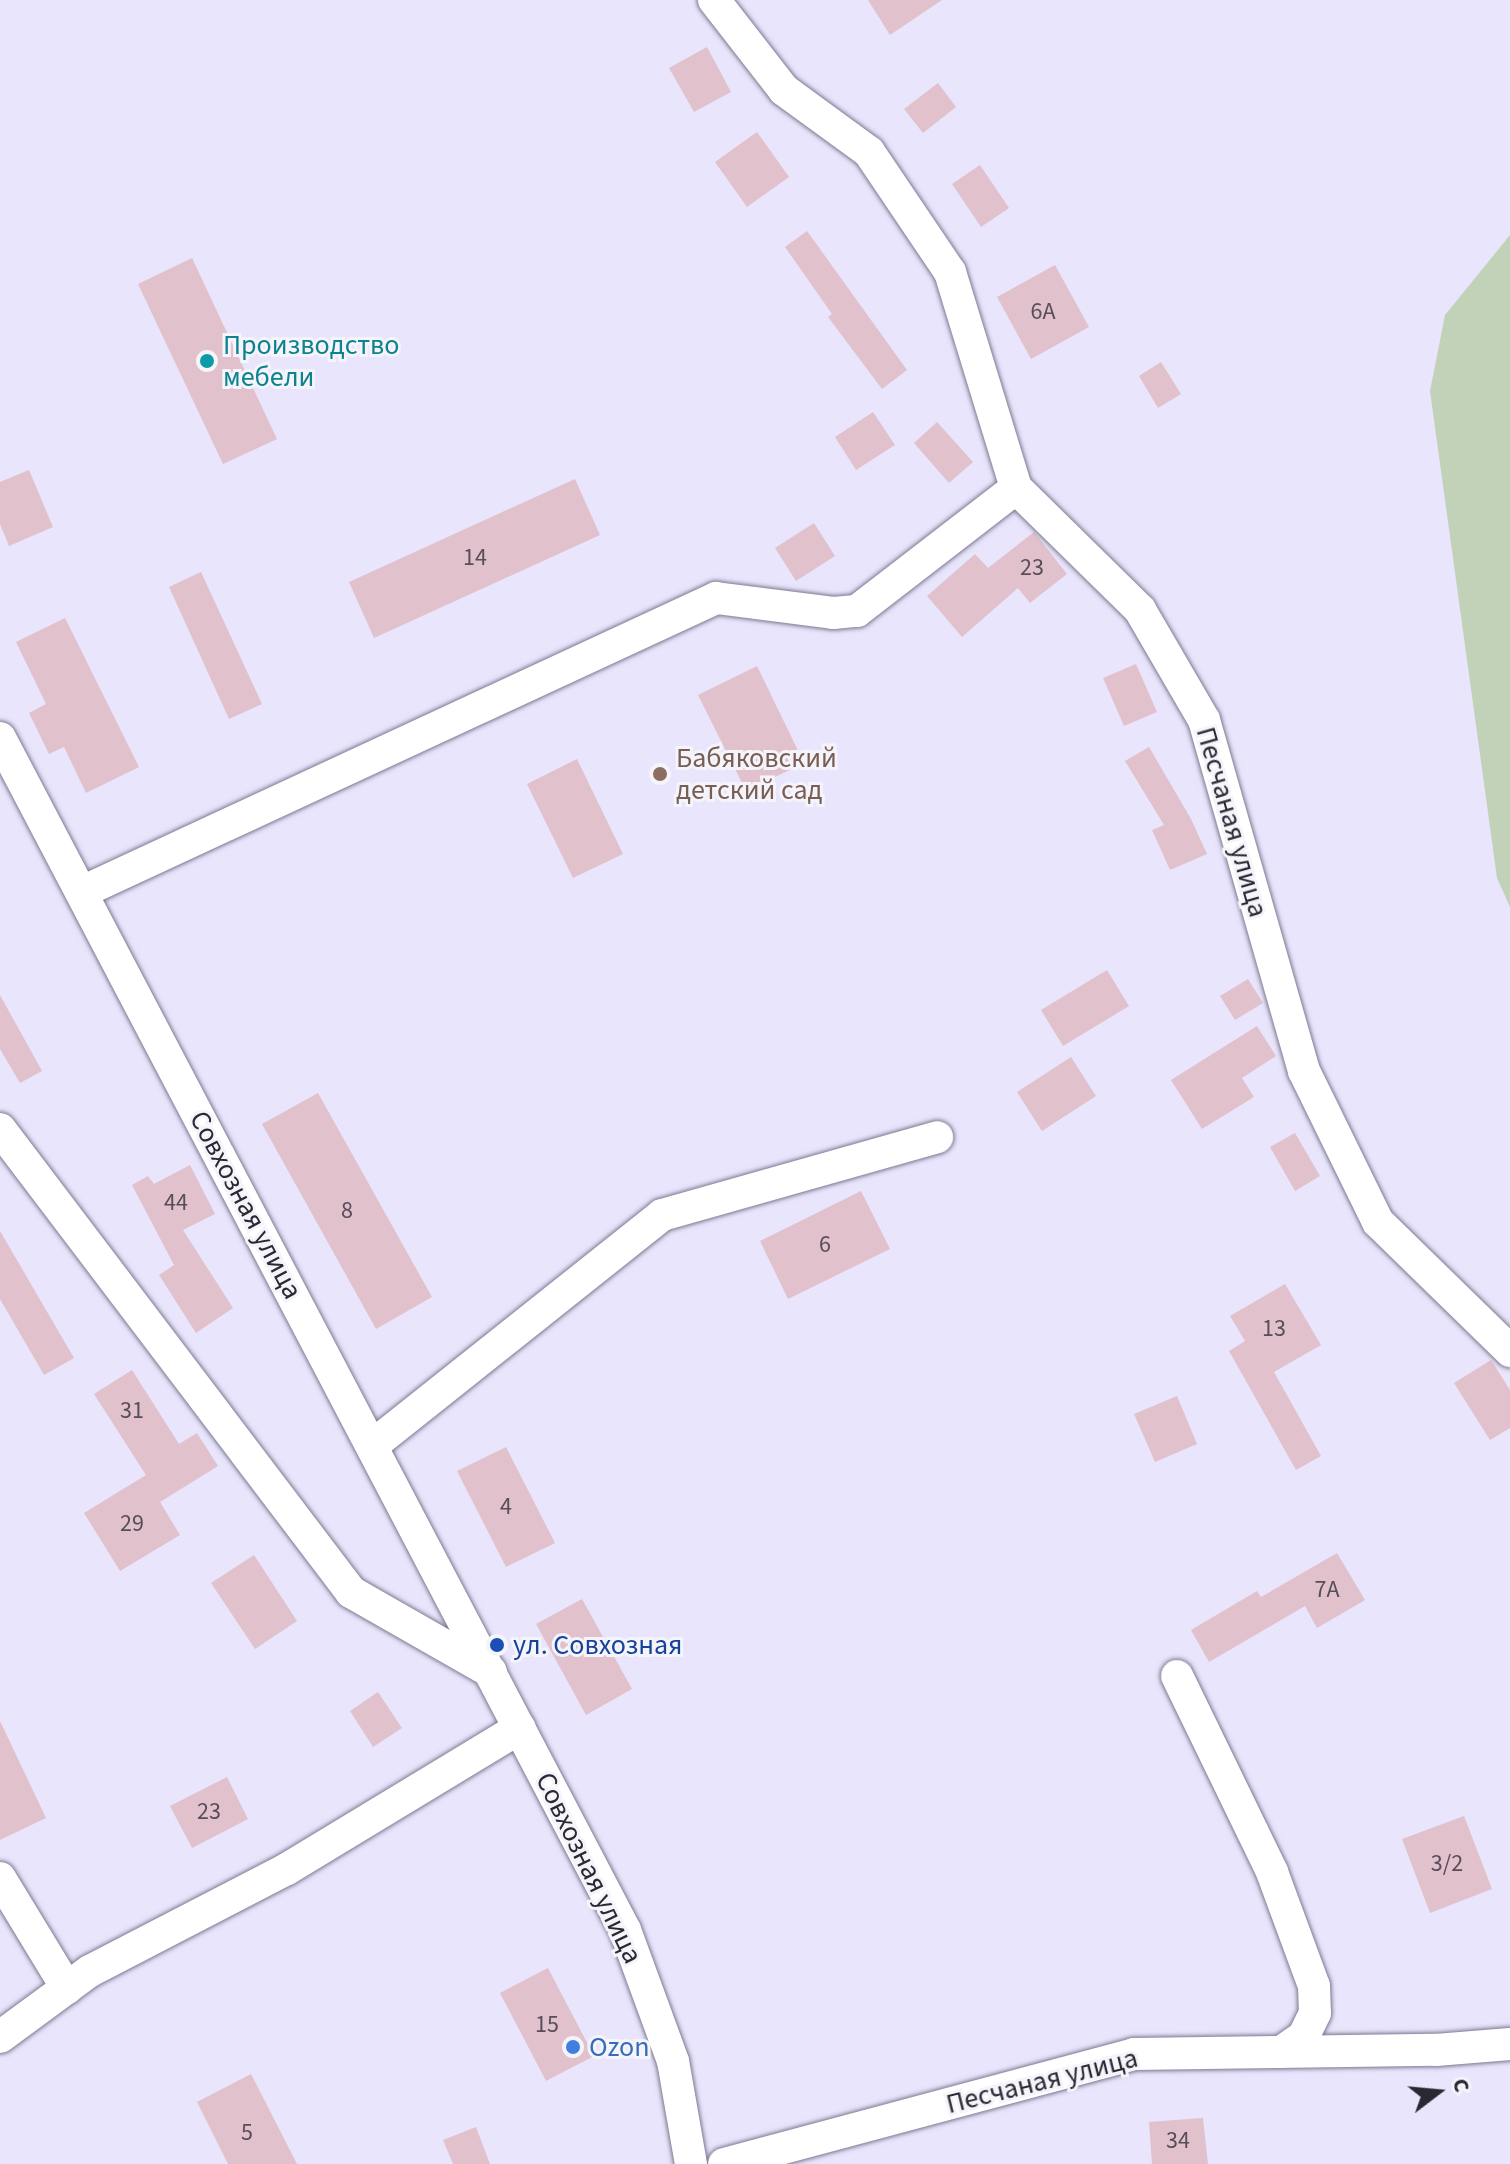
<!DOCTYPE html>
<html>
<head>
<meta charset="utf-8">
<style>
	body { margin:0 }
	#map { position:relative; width:1510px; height:2164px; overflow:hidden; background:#e8e5fc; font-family:"Source Sans 3",sans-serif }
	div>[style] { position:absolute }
	.green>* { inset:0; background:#c2d2b9 }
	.building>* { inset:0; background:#e1c1cc }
	.roads { filter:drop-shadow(0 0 2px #7d7992) drop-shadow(0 0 2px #7d7992) }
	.minor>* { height:32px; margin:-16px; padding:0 16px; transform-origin:16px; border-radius:16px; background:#fff }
	.dots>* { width:22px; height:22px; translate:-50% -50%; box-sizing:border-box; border:4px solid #f5f4fa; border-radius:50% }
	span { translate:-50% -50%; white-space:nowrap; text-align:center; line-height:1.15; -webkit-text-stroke:6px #f5f4fa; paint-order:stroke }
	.number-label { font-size:24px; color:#584e59 }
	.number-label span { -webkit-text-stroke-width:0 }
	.culture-label { font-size:28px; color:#0d838f }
	.left { translate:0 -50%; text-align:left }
	.education-label { font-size:28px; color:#785e54 }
	.street-label { font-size:28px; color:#2a2833 }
	.transit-label { font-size:28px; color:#164399 }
	.shop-label { font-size:28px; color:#366cbe }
	.north { position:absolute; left:1398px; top:2052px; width:80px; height:80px; -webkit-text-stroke:6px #f5f4fa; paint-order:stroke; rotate:74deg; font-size:22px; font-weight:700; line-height:32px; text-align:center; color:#2a2833 }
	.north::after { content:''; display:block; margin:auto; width:28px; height:36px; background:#2a2833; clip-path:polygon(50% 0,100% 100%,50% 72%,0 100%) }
</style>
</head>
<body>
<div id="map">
	<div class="green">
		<i style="clip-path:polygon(1510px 235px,1510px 907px,1497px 878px,1430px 391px,1445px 315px)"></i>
	</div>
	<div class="building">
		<i style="clip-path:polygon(868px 0,942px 0,890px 35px)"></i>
		<i style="clip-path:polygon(707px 47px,731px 92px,694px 112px,669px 68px)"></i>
		<i style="clip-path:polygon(938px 83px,956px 107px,923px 133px,904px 109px)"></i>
		<i style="clip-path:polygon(757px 132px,789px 177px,747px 207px,715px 162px)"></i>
		<i style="clip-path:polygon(980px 165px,1009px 208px,981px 227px,952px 184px)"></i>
		<i style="clip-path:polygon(807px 231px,907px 370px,882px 389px,828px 317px,832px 314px,785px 247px)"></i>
		<i style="clip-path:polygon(192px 258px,277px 439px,223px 464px,138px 284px)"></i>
		<i style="clip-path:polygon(1055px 265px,1089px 327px,1031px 359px,997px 297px)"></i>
		<i style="clip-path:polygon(1161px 362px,1181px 394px,1158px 408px,1139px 376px)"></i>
		<i style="clip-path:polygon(873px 412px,895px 445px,856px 470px,835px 437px)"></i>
		<i style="clip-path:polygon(937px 422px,973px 462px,949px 483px,914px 443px)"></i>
		<i style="clip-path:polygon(29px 470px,53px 527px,9px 546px,0 524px,0 482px)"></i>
		<i style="clip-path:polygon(575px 479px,600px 535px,374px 638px,349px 582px)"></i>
		<i style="clip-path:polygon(814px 523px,835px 556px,796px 581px,775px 548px)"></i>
		<i style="clip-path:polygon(1034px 532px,1067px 574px,1030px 603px,1018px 588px,962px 637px,927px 596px,975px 554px,988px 568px)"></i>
		<i style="clip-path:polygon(201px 572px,262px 704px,229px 719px,169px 587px)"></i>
		<i style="clip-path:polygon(65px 618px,139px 767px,86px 793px,64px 747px,49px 754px,29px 713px,46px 704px,16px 642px)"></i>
		<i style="clip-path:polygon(1136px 664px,1157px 712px,1124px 726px,1103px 678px)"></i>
		<i style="clip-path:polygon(757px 666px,804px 763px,746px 791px,698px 695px)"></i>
		<i style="clip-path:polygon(1149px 747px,1191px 819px,1207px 854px,1170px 870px,1152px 830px,1164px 825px,1125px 761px)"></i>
		<i style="clip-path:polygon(577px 759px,623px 854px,573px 878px,527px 784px)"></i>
		<i style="clip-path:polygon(1107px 970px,1129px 1006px,1063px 1046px,1041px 1010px)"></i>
		<i style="clip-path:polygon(1248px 979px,1263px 1003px,1235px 1020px,1220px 996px)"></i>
		<i style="clip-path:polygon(0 995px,42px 1071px,20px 1083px,0 1049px)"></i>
		<i style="clip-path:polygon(1257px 1026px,1276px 1056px,1242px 1078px,1254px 1097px,1202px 1129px,1171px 1080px)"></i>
		<i style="clip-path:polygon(1071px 1057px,1096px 1096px,1042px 1131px,1017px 1092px)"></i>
		<i style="clip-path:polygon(318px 1093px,432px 1297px,376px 1329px,262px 1124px)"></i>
		<i style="clip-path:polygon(1295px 1133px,1320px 1176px,1295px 1191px,1270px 1147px)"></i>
		<i style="clip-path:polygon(190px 1165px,215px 1214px,183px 1230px,233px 1308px,196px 1333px,159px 1275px,174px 1265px,132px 1185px,148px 1176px,154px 1184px)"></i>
		<i style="clip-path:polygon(861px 1191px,890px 1249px,788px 1299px,760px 1241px)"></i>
		<i style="clip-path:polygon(0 1231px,74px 1358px,44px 1375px,0 1299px)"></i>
		<i style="clip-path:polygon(1285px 1284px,1321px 1345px,1274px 1372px,1321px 1456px,1296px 1470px,1229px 1351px,1245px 1341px,1230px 1316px)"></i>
		<i style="clip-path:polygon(1491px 1360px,1510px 1390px,1510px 1428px,1490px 1440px,1454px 1383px)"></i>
		<i style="clip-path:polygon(132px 1370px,179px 1444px,197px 1433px,218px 1466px,160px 1502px,180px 1535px,120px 1571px,84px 1513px,146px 1475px,94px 1394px)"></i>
		<i style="clip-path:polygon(1177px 1396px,1197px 1444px,1155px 1462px,1134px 1414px)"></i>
		<i style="clip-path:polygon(506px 1447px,555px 1543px,506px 1567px,457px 1471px)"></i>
		<i style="clip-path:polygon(1337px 1553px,1365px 1600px,1317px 1628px,1305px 1606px,1209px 1662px,1191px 1630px,1257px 1591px,1261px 1597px)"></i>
		<i style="clip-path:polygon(254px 1555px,297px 1621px,255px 1649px,211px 1583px)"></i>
		<i style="clip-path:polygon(582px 1599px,632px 1689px,586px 1715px,536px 1624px)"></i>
		<i style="clip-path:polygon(378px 1692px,402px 1728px,373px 1747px,350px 1711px)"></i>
		<i style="clip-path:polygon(0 1721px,46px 1818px,0 1840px)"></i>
		<i style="clip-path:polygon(227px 1777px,248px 1819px,192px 1848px,170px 1806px)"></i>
		<i style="clip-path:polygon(1464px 1816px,1492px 1889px,1430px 1913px,1402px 1839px)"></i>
		<i style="clip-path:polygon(548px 1968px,594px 2056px,546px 2081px,500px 1993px)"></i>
		<i style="clip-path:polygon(251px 2074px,297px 2164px,228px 2164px,197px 2102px)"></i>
		<i style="clip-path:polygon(1203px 2118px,1208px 2164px,1152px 2164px,1149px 2122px)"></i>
		<i style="clip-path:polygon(476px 2127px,490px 2164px,453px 2164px,443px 2140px)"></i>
	</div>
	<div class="roads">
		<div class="minor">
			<i style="left:714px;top:0;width:114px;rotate:52.1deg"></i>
			<i style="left:784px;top:90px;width:105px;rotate:36.1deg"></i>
			<i style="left:869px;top:152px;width:145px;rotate:56deg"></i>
			<i style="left:950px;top:272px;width:226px;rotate:73deg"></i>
			<i style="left:1016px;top:488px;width:174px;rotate:44.5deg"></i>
			<i style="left:1140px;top:610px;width:127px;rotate:59.8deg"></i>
			<i style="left:1204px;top:720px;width:365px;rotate:74.1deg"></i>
			<i style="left:1304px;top:1071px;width:168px;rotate:63.9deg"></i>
			<i style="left:1378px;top:1222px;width:185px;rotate:44.3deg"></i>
			<i style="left:0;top:738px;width:1346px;rotate:62.33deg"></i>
			<i style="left:625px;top:1930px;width:140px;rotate:69.9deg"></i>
			<i style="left:673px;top:2061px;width:105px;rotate:80.1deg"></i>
			<i style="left:82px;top:892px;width:699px;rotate:-24.88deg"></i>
			<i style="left:716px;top:598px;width:118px;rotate:7.3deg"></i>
			<i style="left:833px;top:613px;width:24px;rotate:-5deg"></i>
			<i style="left:857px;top:611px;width:201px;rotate:-37.7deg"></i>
			<i style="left:0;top:1129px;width:581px;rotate:52.83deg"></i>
			<i style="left:351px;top:1592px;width:161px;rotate:29.7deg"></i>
			<i style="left:373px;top:1445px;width:369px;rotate:-38.5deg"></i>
			<i style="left:662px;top:1215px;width:286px;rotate:-15.8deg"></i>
			<i style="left:1177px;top:1676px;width:218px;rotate:64.1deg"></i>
			<i style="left:1272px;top:1872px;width:121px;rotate:69.8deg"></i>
			<i style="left:1314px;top:1986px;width:27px;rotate:88deg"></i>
			<i style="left:1315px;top:2013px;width:25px;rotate:116deg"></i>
			<i style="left:1304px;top:2036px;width:28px;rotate:145deg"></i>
			<i style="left:0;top:1878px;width:129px;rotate:58.7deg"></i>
			<i style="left:0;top:2037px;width:112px;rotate:-36.3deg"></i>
			<i style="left:90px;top:1971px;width:222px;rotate:-27.4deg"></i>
			<i style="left:287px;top:1869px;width:272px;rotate:-31.2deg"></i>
			<i style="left:724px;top:2164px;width:424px;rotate:-15deg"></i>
			<i style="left:1134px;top:2054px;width:302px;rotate:-0.8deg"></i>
			<i style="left:1436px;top:2050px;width:74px;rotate:-4.6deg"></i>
		</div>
	</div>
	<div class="dots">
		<i style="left:207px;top:361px;background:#0f9aa8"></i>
		<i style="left:660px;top:774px;background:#8d6e63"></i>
		<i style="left:497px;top:1645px;background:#1a4fb4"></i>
		<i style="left:573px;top:2047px;background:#3f7fe0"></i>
	</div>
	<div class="number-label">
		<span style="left:1043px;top:312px">6А</span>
		<span style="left:475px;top:558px">14</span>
		<span style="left:1032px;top:568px">23</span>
		<span style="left:176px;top:1203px">44</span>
		<span style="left:347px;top:1211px">8</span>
		<span style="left:825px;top:1245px">6</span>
		<span style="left:1274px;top:1329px">13</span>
		<span style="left:132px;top:1411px">31</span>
		<span style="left:506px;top:1507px">4</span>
		<span style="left:132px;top:1524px">29</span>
		<span style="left:1327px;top:1590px">7А</span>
		<span style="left:209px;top:1812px">23</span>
		<span style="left:1447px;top:1864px">3/2</span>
		<span style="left:547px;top:2025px">15</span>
		<span style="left:247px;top:2133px">5</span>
		<span style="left:1178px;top:2141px">34</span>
	</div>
	<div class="culture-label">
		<span class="left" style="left:223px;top:361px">Производство<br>мебели</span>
	</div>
	<div class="education-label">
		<span class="left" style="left:676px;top:774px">Бабяковский<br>детский сад</span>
	</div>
	<div class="street-label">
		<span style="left:1232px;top:822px;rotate:74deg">Песчаная улица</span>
		<span style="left:246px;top:1205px;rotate:62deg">Совхозная улица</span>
		<span style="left:589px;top:1868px;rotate:64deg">Совхозная улица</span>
		<span style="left:1042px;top:2081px;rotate:-14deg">Песчаная улица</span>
	</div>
	<div class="transit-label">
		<span class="left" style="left:513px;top:1645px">ул. Совхозная</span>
	</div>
	<div class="shop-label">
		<span class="left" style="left:589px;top:2047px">Ozon</span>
	</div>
	<div class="north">С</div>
</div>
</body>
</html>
